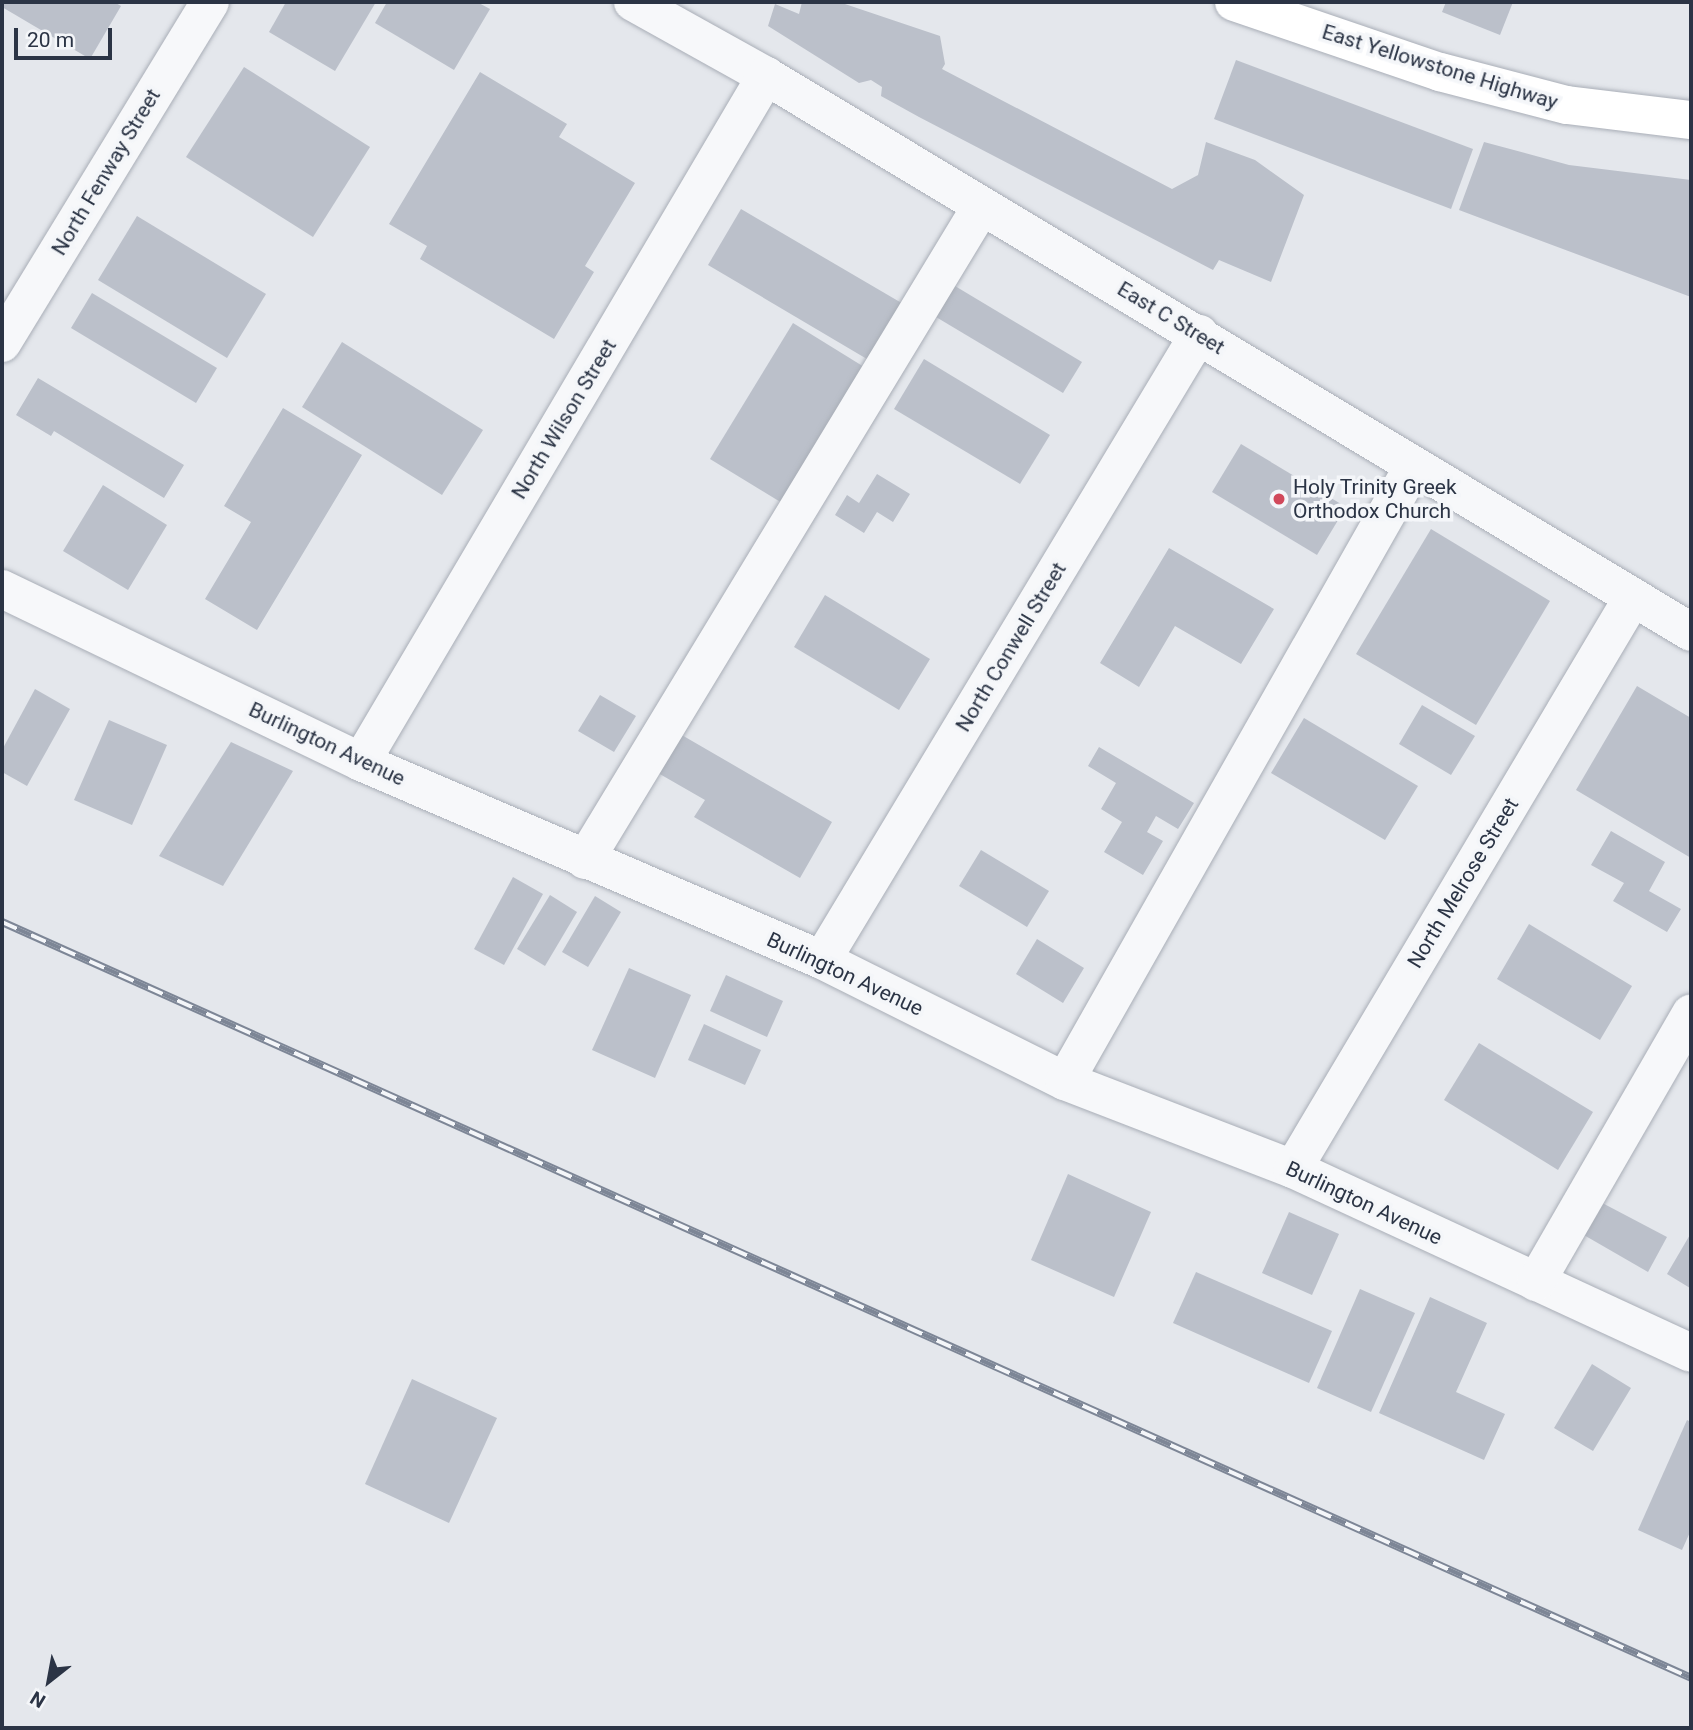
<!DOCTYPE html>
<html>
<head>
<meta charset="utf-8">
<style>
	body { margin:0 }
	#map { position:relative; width:1693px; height:1730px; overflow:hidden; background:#e4e7ec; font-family:Roboto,sans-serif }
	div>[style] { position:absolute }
	.building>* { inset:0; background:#bbc0ca }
	.roads { filter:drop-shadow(0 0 2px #a9aeb7) drop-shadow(0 0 2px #a9aeb7) }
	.minor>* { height:38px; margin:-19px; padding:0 19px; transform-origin:19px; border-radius:19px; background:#f7f8fa }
	.major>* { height:38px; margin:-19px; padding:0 19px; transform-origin:19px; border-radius:19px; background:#fff }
	.rail>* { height:8px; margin-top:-4px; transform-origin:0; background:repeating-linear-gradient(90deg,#f4f6f9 0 16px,#7d8696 0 32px); box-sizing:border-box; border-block:2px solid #7d8696 }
	.dots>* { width:19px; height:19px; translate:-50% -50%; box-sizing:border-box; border:4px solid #f4f6f9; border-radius:50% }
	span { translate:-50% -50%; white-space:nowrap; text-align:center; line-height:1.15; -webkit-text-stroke:7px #f4f6f9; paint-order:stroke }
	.street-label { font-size:21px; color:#2b3445 }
	.poi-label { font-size:21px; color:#2b3445 }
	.left { translate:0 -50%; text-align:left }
	.frame { position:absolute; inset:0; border:4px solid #2b3445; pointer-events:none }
	.north { position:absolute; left:14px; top:1646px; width:70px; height:70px; -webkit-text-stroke:5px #f4f6f9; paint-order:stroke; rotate:211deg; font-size:19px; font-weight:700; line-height:28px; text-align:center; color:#2b3445 }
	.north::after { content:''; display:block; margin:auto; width:24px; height:32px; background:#2b3445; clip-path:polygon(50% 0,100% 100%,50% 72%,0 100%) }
	.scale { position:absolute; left:14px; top:28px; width:98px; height:32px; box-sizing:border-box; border:4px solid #2b3445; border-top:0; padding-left:9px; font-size:21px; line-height:24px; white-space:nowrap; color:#2b3445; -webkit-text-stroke:5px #f4f6f9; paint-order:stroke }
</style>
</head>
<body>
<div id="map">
	<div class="building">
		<i style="clip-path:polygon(2px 2px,114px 2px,121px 6px,90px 59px,2px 7px)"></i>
		<i style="clip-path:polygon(286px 2px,376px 2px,335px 71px,269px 32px)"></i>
		<i style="clip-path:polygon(387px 2px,477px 2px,490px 9px,454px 70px,375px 23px)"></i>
		<i style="clip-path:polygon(802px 2px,839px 2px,940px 36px,945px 64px,942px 69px,1172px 189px,1198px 175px,1206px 142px,1255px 160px,1304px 195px,1271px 282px,1219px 260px,1213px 270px,919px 117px,881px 96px,882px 87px,871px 80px,859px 83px,768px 26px,775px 4px,799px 14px)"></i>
		<i style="clip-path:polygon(1446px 2px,1513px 2px,1500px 35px,1442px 12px)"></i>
		<i style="clip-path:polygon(1236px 60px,1473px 149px,1451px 209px,1214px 119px)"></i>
		<i style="clip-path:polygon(244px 67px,370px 147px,313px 237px,186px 157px)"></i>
		<i style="clip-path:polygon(480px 72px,567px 124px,559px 137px,635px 183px,585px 266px,594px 272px,554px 339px,420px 259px,427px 246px,389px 224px)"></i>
		<i style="clip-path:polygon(1484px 142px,1569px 165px,1691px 180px,1691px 297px,1459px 210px)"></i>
		<i style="clip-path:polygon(741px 209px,905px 305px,872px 362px,708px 265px)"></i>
		<i style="clip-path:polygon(137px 216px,266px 294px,227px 358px,98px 280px)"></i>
		<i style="clip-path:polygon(950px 283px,1082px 362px,1063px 393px,931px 314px)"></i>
		<i style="clip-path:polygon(92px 293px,217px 368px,196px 403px,71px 328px)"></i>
		<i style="clip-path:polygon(793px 323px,869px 370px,787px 506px,710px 459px)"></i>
		<i style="clip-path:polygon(342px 342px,483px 430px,442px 495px,302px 407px)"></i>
		<i style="clip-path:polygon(924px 359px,1050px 435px,1020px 484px,894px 409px)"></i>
		<i style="clip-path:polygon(38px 378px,184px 465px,164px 498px,54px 431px,51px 436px,16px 415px)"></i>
		<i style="clip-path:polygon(283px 408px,362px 455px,257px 630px,205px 599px,251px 522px,224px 506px)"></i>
		<i style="clip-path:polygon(1241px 444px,1346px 507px,1317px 555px,1212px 492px)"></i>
		<i style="clip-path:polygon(877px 474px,910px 494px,893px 522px,877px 512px,864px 533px,835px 515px,847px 495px,859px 503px)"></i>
		<i style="clip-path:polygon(103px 485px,167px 525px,128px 590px,63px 551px)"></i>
		<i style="clip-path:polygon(1431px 529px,1550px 601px,1476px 725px,1356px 654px)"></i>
		<i style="clip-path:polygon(1169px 548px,1274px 609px,1241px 664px,1175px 626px,1139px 687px,1100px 663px)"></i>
		<i style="clip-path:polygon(825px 595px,930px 659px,899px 710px,794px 647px)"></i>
		<i style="clip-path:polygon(1637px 686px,1691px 718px,1691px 858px,1576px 790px)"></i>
		<i style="clip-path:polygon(35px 689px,70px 709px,27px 786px,2px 772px,2px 750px)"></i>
		<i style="clip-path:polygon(600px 695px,636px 716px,614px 752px,578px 731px)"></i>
		<i style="clip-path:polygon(1422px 705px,1475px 736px,1451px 775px,1399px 744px)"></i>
		<i style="clip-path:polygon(1304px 718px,1418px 786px,1385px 840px,1271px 773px)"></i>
		<i style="clip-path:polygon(109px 720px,167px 745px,132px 825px,74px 800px)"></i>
		<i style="clip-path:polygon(680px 734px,832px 822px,800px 878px,694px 817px,705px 800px,658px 773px)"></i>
		<i style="clip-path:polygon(231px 742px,293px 771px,223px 886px,159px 856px)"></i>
		<i style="clip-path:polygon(1099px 747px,1194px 803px,1178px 829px,1156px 816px,1147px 832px,1163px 841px,1143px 875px,1104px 852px,1122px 822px,1101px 809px,1116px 783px,1088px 766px)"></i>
		<i style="clip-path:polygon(1611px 831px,1665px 862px,1649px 891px,1681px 909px,1667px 932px,1613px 901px,1624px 883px,1591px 865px)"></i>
		<i style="clip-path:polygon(981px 850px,1049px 891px,1027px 927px,959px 886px)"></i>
		<i style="clip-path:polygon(513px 877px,543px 894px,504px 965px,474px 949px)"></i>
		<i style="clip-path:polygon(550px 895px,577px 912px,545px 966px,517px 949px)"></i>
		<i style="clip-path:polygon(595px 896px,621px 912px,588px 967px,562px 952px)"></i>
		<i style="clip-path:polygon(1529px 924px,1632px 986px,1600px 1040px,1497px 979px)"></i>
		<i style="clip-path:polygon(1037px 939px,1084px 968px,1063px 1003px,1016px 974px)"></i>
		<i style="clip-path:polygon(629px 968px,691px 995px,655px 1078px,592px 1050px)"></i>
		<i style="clip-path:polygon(726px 975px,783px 1001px,767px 1037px,710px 1011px)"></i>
		<i style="clip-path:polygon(704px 1024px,761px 1050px,745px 1085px,688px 1060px)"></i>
		<i style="clip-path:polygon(1479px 1043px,1593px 1112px,1558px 1170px,1444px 1100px)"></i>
		<i style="clip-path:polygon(1068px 1174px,1151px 1212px,1114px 1297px,1031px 1260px)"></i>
		<i style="clip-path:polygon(1589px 1196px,1667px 1237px,1648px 1272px,1570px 1227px)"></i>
		<i style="clip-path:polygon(1289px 1212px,1339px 1234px,1312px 1295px,1262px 1273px)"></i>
		<i style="clip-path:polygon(1691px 1233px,1691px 1287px,1690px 1288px,1667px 1274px)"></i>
		<i style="clip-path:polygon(1196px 1272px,1332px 1331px,1309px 1383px,1173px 1323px)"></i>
		<i style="clip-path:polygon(1360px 1289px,1415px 1313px,1371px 1412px,1317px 1388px)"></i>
		<i style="clip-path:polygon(1430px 1297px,1487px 1323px,1456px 1392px,1505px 1414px,1484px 1460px,1379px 1413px)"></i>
		<i style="clip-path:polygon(1592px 1364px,1631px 1388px,1593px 1451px,1554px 1428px)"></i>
		<i style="clip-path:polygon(412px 1379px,497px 1418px,449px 1523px,365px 1484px)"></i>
		<i style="clip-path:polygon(1687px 1420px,1691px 1422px,1691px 1530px,1682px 1550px,1638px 1530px)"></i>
	</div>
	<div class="roads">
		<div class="minor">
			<i style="left:633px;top:2px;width:152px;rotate:29.1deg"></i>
			<i style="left:766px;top:76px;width:1079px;rotate:31.01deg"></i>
			<i style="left:2px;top:343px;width:399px;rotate:-58.6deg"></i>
			<i style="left:2px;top:589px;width:399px;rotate:25.7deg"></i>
			<i style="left:361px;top:762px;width:502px;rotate:23.24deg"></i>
			<i style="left:822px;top:960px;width:271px;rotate:26.5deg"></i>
			<i style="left:1065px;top:1081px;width:244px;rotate:21.1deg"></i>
			<i style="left:1293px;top:1169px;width:438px;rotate:24.8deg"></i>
			<i style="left:361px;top:762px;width:797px;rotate:-59.44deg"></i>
			<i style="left:585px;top:860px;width:764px;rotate:-58.77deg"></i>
			<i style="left:822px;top:960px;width:731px;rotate:-58.94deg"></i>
			<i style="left:1065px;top:1081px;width:706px;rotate:-60.46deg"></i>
			<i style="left:1293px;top:1169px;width:665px;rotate:-59.27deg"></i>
			<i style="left:1536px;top:1282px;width:310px;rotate:-60deg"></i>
		</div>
		<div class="major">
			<i style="left:1234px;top:2px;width:218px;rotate:18.8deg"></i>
			<i style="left:1440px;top:72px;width:131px;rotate:14.6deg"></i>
			<i style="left:1567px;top:105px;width:125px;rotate:6.9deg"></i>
		</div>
	</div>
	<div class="rail">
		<i style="left:2px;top:922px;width:1850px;rotate:24.11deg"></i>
	</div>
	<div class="dots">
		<i style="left:1279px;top:499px;background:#d1495b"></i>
	</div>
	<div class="street-label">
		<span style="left:1440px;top:67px;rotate:17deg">East Yellowstone Highway</span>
		<span style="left:106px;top:172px;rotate:-59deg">North Fenway Street</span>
		<span style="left:1171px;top:318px;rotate:31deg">East C Street</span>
		<span style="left:564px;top:419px;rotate:-59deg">North Wilson Street</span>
		<span style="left:1011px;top:647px;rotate:-59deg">North Conwell Street</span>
		<span style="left:327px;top:744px;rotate:25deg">Burlington Avenue</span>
		<span style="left:1463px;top:883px;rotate:-59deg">North Melrose Street</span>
		<span style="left:845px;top:974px;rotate:25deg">Burlington Avenue</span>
		<span style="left:1364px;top:1203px;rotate:25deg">Burlington Avenue</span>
	</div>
	<div class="poi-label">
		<span class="left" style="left:1293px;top:499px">Holy Trinity Greek<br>Orthodox Church</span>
	</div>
	<div class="frame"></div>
	<div class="north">N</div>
	<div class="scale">20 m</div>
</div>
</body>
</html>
